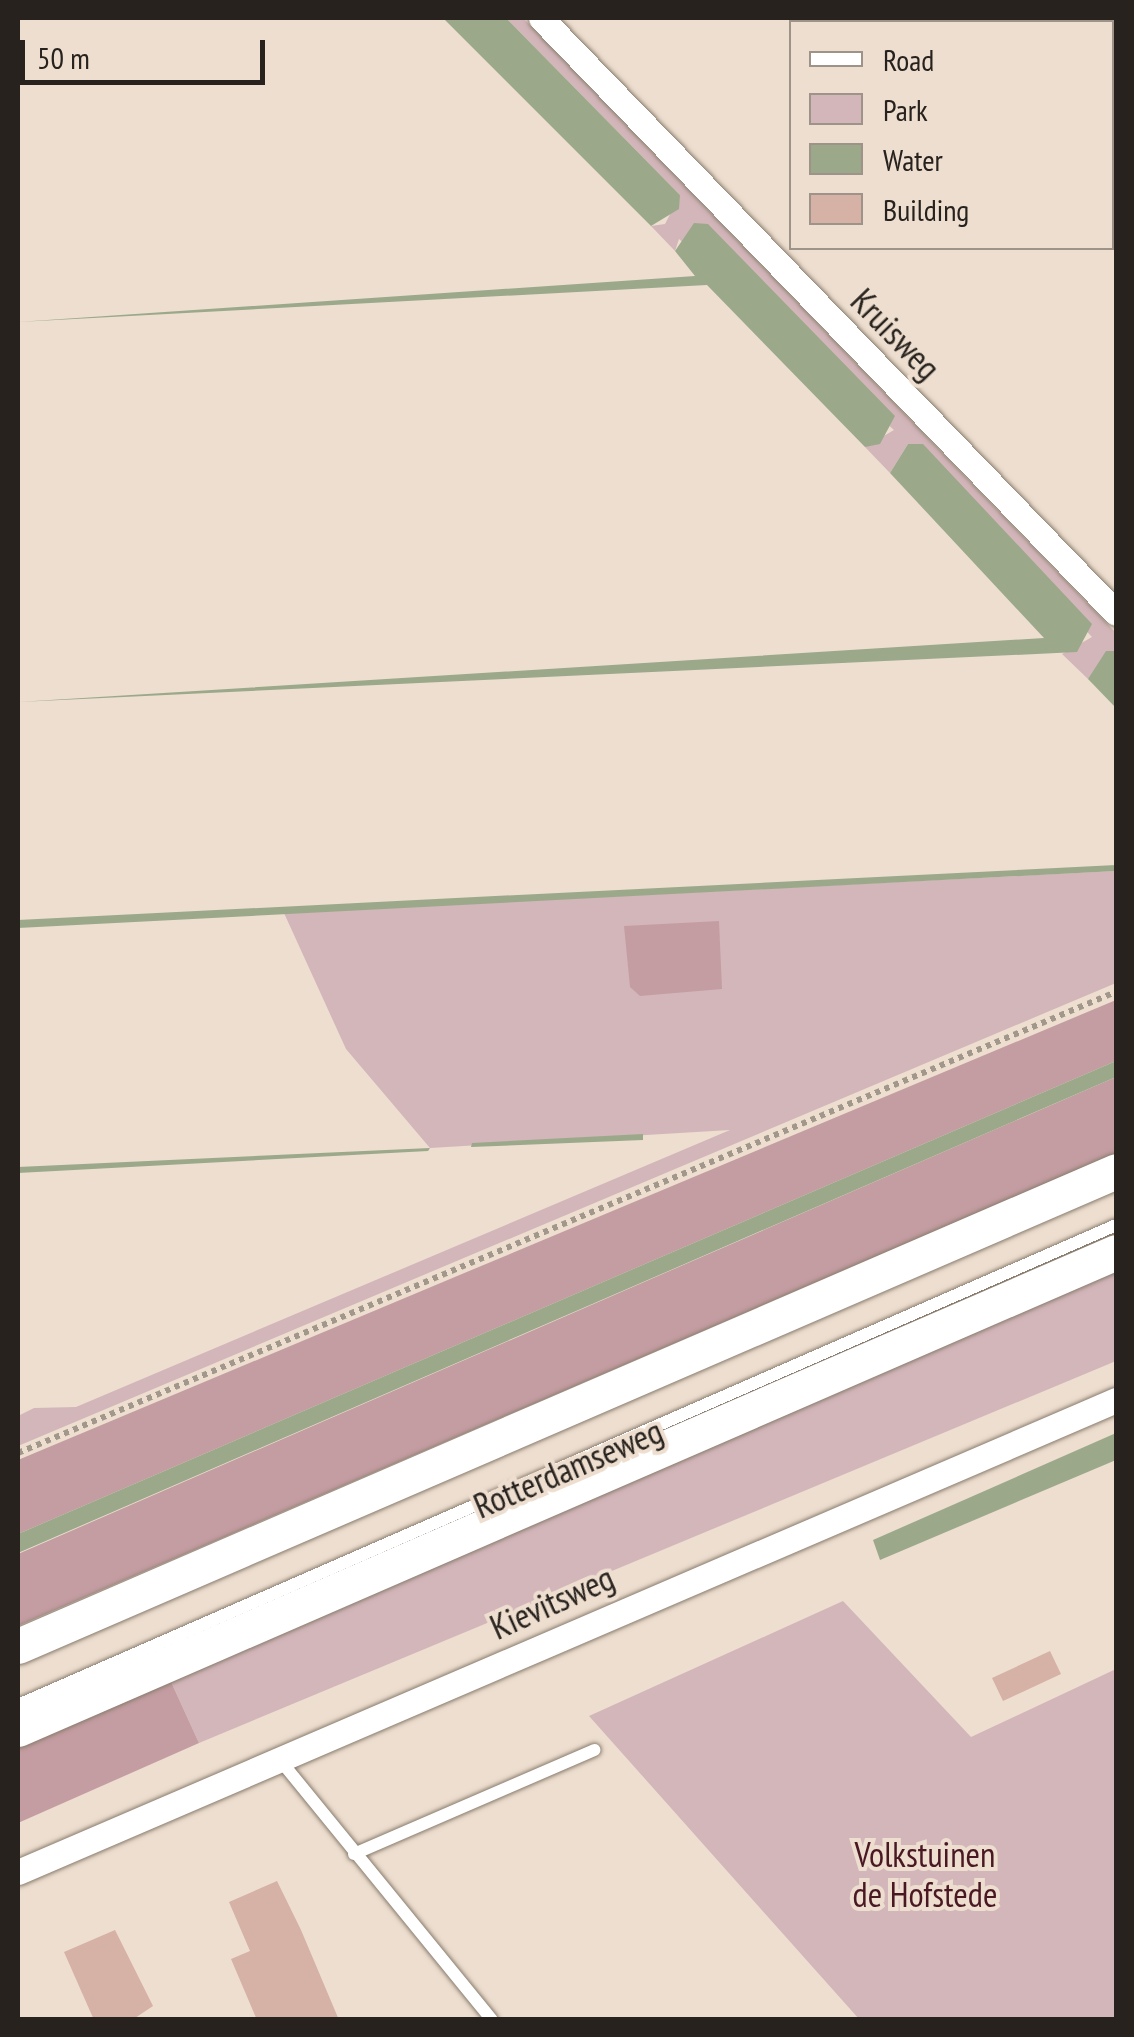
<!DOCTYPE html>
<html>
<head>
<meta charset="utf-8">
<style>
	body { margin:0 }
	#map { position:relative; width:1134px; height:2037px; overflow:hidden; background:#eddecf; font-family:"PT Sans Narrow",sans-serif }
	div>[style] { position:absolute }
	.green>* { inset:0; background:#d3b6ba }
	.forest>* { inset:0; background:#c49da2 }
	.water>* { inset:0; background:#9ba98a }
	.building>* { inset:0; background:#d6b1a5 }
	.path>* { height:6px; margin-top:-3px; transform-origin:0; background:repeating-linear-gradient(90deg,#a2978b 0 5px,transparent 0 10px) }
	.roads { filter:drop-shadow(0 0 2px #897c6e) drop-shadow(0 0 2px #897c6e) }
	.service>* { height:12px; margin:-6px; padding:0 6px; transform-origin:6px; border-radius:6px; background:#fff }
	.minor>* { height:25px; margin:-12.5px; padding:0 12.5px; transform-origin:12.5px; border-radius:12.5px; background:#fff }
	.secondary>* { height:35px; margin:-17.5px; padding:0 17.5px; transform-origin:17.5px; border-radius:17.5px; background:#fff }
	span { translate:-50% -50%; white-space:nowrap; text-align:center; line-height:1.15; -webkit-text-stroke:8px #eddecf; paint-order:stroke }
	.street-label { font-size:35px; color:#27221d }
	.park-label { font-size:35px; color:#4a1823 }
	.frame { position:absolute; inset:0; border:20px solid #27221d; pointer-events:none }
	.legend { position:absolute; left:789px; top:20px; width:325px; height:230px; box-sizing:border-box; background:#eddecf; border:2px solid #9e9388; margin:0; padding:12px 18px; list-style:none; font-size:30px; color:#27221d }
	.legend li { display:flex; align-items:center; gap:20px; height:50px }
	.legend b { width:50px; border:2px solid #9e9388 }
	.scale { position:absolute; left:20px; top:40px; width:245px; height:45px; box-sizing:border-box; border:5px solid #27221d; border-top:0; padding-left:12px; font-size:30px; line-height:35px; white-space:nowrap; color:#27221d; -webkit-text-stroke:8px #eddecf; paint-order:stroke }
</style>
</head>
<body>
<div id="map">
	<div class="green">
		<i style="clip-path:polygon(506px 18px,523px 18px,1116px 633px,1116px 651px,1088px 679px,1062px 654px,1092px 637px,908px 444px,890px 473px,865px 447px,894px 430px,679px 239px,675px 251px,651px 226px,665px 224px,680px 195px)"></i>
		<i style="clip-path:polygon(1116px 871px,1116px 983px,18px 1446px,18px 1416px,34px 1408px,76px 1407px,730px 1130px,430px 1148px,346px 1049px,284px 913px)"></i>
		<i style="clip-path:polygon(1116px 1261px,1116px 1361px,199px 1743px,167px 1673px)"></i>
		<i style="clip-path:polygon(843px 1601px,971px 1737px,1116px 1669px,1116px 2019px,859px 2019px,589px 1716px)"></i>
	</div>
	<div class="forest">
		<i style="clip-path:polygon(719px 921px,722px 989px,640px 996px,630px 987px,624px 926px)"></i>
		<i style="clip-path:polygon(1116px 1000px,1116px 1061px,18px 1534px,18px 1460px)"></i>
		<i style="clip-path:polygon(1116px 1077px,1116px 1153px,18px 1626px,18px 1554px)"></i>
		<i style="clip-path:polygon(167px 1673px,199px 1743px,18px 1823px,18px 1739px)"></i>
	</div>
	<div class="water">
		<i style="clip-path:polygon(443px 18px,506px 18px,680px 195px,679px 209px,651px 226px)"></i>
		<i style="clip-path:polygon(694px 223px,708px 224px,895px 416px,880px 444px,865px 447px,707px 285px,18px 322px,695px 276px,675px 251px)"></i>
		<i style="clip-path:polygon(908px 444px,923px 444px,1092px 624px,1077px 652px,18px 702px,1044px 638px,890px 473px)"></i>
		<i style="clip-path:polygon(1106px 651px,1116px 651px,1116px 708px,1088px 679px)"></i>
		<i style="clip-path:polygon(1116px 865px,1116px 871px,18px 928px,18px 920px)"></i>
		<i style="clip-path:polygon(1116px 1061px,1116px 1077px,18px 1553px,18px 1534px)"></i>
		<i style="clip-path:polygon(643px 1134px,643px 1140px,471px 1147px,472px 1143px)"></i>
		<i style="clip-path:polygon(430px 1148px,428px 1151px,18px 1173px,18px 1167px)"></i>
		<i style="clip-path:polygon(1116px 1433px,1116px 1460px,880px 1560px,873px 1540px)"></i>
	</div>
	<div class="building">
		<i style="clip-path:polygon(1050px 1651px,1061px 1674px,1003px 1701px,992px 1678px)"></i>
		<i style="clip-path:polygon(277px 1881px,301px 1930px,339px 2020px,257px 2020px,231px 1959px,250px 1951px,229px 1902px)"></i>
		<i style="clip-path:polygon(115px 1930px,153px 2006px,132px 2020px,94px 2020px,64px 1952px)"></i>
	</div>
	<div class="path">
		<i style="left:18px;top:1453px;width:1191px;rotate:-22.78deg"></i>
	</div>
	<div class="roads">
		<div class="service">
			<i style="left:18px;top:1705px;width:1198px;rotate:-23.61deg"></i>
			<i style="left:280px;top:1760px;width:335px;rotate:50.8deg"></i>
			<i style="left:354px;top:1854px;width:262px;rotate:-23.4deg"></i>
		</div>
		<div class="minor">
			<i style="left:541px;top:18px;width:827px;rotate:45.98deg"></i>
			<i style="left:18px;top:1872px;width:1195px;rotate:-23.26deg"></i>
		</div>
		<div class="secondary">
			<i style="left:18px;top:1646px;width:1196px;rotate:-23.39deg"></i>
			<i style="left:18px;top:1729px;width:1197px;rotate:-23.48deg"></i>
		</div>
	</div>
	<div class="street-label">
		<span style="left:896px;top:334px;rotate:46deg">Kruisweg</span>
		<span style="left:568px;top:1468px;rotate:-23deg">Rotterdamseweg</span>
		<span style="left:552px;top:1602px;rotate:-24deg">Kievitsweg</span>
	</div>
	<div class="park-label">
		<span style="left:925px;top:1874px">Volkstuinen<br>de Hofstede</span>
	</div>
	<div class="frame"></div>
	<ul class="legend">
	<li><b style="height:12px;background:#fff"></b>Road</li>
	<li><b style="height:28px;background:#d3b6ba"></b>Park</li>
	<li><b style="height:28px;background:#9ba98a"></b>Water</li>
	<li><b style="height:28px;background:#d6b1a5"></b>Building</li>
	</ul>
	<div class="scale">50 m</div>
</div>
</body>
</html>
